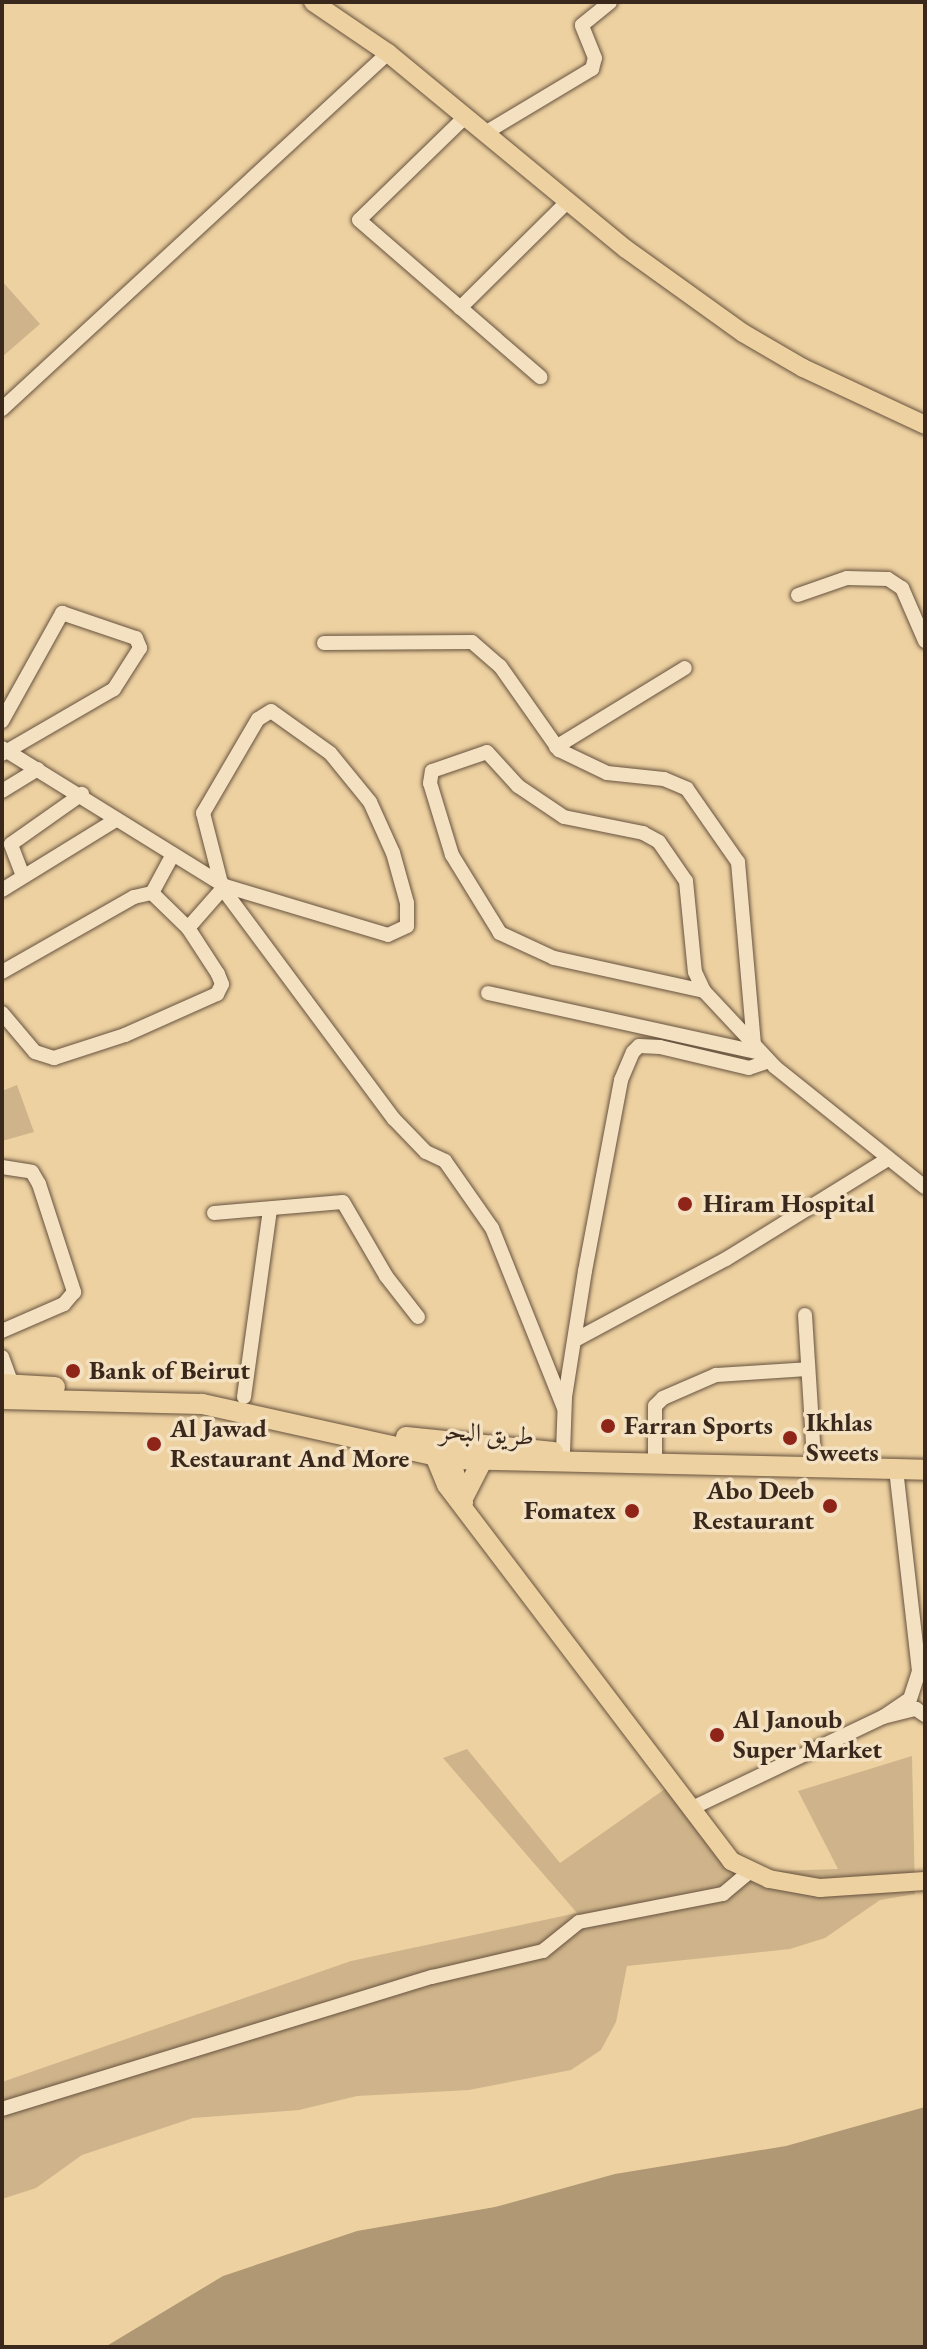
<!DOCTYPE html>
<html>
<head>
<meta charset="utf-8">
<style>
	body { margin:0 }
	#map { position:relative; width:927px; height:2349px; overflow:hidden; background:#edd1a1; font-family:"EB Garamond",Amiri,serif }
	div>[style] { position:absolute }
	.green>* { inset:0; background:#cfb48b }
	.water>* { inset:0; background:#b09874 }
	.roads { filter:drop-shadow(0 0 2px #67523e) drop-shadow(0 0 2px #67523e) }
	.minor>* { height:14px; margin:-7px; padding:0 7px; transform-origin:7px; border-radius:7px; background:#f3e1c2 }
	.major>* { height:18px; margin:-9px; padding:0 9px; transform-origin:9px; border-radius:9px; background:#edd1a1 }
	.highway>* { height:20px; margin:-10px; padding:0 10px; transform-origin:10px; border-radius:10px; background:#edd1a1 }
	.dots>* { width:22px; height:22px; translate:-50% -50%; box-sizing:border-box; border:4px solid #f3e1c2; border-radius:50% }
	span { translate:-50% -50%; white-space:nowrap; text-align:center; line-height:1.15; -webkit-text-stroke:7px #f3e1c2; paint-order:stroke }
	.poi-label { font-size:26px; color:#3a281d; font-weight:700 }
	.left { translate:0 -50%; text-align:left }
	.right { translate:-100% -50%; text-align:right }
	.street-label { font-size:26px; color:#3a281d }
	.frame { position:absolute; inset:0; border:4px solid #3a281d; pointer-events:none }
</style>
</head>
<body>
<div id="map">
	<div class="green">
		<i style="clip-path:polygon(2px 281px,40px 324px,2px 357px)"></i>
		<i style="clip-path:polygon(17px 1085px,34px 1132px,2px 1141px,2px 1091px)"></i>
		<i style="clip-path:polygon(467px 1749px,560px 1863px,672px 1784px,750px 1872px,838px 1869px,798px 1791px,912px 1756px,915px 1894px,880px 1900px,825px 1938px,790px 1949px,627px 1966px,616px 2022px,601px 2050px,571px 2070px,469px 2090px,357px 2096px,299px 2110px,193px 2118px,82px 2155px,36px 2188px,2px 2199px,2px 2082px,351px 1961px,577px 1913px,443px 1758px)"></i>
	</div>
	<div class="water">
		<i style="clip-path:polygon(925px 2107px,925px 2347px,105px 2347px,223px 2276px,357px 2231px,495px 2207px,615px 2174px,786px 2146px)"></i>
	</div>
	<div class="roads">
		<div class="minor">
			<i style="left:464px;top:118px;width:146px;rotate:135.8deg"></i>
			<i style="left:359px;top:220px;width:240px;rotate:40.9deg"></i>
			<i style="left:485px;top:133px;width:125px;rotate:-30.9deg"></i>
			<i style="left:592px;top:69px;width:11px;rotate:-75deg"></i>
			<i style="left:595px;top:58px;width:35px;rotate:-112deg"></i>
			<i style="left:582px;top:25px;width:36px;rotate:-39deg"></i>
			<i style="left:460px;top:308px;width:151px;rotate:-44.7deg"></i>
			<i style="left:2px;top:409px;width:525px;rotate:-42.68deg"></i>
			<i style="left:798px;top:595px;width:52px;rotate:-19.1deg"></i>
			<i style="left:847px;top:578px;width:41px;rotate:1.4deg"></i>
			<i style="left:888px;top:579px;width:17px;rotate:33deg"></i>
			<i style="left:902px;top:588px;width:58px;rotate:66.5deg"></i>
			<i style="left:324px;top:643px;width:148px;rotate:-0.4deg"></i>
			<i style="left:472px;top:642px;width:37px;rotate:41deg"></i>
			<i style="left:500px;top:666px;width:103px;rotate:54.9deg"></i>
			<i style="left:559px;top:750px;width:53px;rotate:25.6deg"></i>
			<i style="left:607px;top:773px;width:57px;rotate:6deg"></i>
			<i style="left:664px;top:779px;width:25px;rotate:23deg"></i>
			<i style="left:687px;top:789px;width:89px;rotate:55.1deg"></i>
			<i style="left:738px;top:862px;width:185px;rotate:85deg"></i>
			<i style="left:2px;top:721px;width:124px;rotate:-60.9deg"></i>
			<i style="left:62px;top:613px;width:78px;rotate:18.7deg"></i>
			<i style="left:136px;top:638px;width:11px;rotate:68deg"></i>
			<i style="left:140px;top:648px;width:49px;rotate:122.4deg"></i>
			<i style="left:114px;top:689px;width:129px;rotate:149.9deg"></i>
			<i style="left:556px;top:747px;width:151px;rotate:-31.5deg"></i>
			<i style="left:2px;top:748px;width:262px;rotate:31.8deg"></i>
			<i style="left:225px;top:886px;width:170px;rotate:16.7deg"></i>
			<i style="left:388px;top:935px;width:21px;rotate:-25deg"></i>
			<i style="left:407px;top:926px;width:23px;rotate:-90deg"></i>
			<i style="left:407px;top:903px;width:52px;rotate:-105.6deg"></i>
			<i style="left:393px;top:853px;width:56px;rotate:-114.3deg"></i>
			<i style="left:370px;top:802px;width:63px;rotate:-129.2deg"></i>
			<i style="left:330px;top:753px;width:72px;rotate:-144.6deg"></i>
			<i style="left:271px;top:711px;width:15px;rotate:148deg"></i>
			<i style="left:258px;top:719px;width:109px;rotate:120.3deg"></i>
			<i style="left:203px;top:813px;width:72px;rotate:75.6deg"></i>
			<i style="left:2px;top:791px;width:42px;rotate:-31.4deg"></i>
			<i style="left:23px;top:876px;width:34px;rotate:-111deg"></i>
			<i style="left:11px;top:844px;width:87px;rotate:-35.2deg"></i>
			<i style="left:223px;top:889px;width:287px;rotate:53.4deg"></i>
			<i style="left:394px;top:1119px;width:46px;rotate:45.9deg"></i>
			<i style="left:426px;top:1152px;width:21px;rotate:25deg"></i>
			<i style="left:445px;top:1161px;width:82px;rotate:55deg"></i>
			<i style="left:492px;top:1228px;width:194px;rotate:68.2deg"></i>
			<i style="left:2px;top:890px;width:134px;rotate:-31.6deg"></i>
			<i style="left:152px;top:893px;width:42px;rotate:-61.6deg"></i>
			<i style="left:188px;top:928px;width:56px;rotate:-48.6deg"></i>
			<i style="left:2px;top:972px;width:152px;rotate:-29.6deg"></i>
			<i style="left:134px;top:897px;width:18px;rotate:-13deg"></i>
			<i style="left:704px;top:991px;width:154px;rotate:-167.6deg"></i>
			<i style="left:554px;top:958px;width:60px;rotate:-155.2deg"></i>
			<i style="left:500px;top:933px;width:92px;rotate:-121.6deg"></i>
			<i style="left:452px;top:855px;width:75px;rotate:-107deg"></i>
			<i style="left:430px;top:783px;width:12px;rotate:-81deg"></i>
			<i style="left:432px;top:771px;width:58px;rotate:-19.1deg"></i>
			<i style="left:487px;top:752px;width:46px;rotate:47.6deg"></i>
			<i style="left:518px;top:786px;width:55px;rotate:34deg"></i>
			<i style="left:564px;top:817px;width:81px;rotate:11.4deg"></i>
			<i style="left:643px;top:833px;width:18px;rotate:29deg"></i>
			<i style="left:659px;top:842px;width:47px;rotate:55.3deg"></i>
			<i style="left:686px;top:881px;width:91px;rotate:84.4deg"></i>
			<i style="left:695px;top:972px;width:21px;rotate:65deg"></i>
			<i style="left:704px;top:991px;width:104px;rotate:46.9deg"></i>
			<i style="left:775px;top:1067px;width:192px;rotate:38.7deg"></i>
			<i style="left:488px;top:993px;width:280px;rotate:12.4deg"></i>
			<i style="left:2px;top:1013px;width:51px;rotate:49.8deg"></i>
			<i style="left:35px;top:1052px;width:20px;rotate:18deg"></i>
			<i style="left:54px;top:1058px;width:75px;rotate:-17.9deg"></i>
			<i style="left:125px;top:1035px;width:101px;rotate:-24deg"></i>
			<i style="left:217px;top:994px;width:11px;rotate:-63deg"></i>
			<i style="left:222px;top:984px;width:11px;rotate:-112deg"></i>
			<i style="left:218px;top:974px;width:55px;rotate:-123.1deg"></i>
			<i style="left:188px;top:928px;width:50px;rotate:-135.8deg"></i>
			<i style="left:2px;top:1167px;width:30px;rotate:9deg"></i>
			<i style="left:32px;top:1172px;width:14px;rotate:60deg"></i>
			<i style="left:39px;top:1184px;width:114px;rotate:72deg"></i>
			<i style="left:74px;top:1292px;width:16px;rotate:130deg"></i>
			<i style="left:64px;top:1304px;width:68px;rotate:156.5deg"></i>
			<i style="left:214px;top:1213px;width:129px;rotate:-4.9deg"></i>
			<i style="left:343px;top:1202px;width:86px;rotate:59.8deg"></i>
			<i style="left:386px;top:1276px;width:52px;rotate:52deg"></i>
			<i style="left:805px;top:1315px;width:144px;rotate:86.4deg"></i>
			<i style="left:575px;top:1340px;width:171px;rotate:-28.2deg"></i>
			<i style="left:726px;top:1259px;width:188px;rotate:-31.7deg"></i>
			<i style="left:2px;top:1357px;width:29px;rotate:70deg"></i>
			<i style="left:244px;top:1397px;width:189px;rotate:-82.1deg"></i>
			<i style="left:563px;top:1452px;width:55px;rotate:-87.9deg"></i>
			<i style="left:565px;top:1397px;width:128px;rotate:-81deg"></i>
			<i style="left:585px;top:1271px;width:194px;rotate:-79.3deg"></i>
			<i style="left:621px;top:1080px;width:30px;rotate:-67deg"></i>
			<i style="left:633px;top:1052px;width:8px;rotate:-45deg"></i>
			<i style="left:639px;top:1046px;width:21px;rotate:3deg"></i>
			<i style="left:660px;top:1047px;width:91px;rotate:13.3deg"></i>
			<i style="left:749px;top:1068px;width:21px;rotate:-19deg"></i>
			<i style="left:655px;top:1455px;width:49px;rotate:-90deg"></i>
			<i style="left:655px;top:1406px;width:11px;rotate:-45deg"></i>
			<i style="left:663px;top:1398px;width:58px;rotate:-23.5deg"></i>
			<i style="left:716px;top:1375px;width:92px;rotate:-3.7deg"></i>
			<i style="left:883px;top:1717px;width:32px;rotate:-34deg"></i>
			<i style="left:910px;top:1699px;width:29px;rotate:-72deg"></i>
			<i style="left:919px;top:1671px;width:203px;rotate:-96.5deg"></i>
			<i style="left:690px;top:1809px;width:214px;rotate:-25.5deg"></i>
			<i style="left:883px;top:1717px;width:34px;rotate:-14deg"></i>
			<i style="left:916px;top:1709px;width:11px;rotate:34deg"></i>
			<i style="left:2px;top:2109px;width:450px;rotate:-17.1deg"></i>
			<i style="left:432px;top:1977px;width:114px;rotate:-13.2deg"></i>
			<i style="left:543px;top:1951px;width:46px;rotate:-38.9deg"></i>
			<i style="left:579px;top:1922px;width:147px;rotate:-11deg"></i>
			<i style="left:723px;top:1894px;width:34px;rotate:-40deg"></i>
		</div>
		<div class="major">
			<i style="left:313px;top:2px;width:91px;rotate:34.2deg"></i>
			<i style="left:388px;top:53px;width:308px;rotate:39.5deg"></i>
			<i style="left:626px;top:249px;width:144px;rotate:35.7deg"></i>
			<i style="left:743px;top:333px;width:69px;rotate:30.3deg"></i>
			<i style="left:803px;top:368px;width:135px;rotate:25deg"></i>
			<i style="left:430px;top:1446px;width:42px;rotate:67.7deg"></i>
			<i style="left:446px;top:1485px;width:472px;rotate:52.8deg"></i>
			<i style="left:731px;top:1861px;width:42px;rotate:25.3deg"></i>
			<i style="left:769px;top:1879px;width:52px;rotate:10deg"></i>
			<i style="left:820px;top:1888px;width:105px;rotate:-3.8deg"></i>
			<i style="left:447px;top:1446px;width:59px;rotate:73.1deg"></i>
		</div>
		<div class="highway">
			<i style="left:2px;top:1384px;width:53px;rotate:3.2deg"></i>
			<i style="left:2px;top:1399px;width:200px;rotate:1.4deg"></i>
			<i style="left:202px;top:1404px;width:255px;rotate:12.5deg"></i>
			<i style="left:451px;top:1459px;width:474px;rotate:1.3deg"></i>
			<i style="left:406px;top:1437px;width:148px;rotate:5.8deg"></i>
			<i style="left:463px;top:1498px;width:42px;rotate:-62.8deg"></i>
		</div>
	</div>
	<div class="dots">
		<i style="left:685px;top:1204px;background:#8f2418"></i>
		<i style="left:73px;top:1371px;background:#8f2418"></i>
		<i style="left:608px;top:1426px;background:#8f2418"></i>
		<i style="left:790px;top:1438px;background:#8f2418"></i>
		<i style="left:154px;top:1444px;background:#8f2418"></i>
		<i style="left:830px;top:1506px;background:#8f2418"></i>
		<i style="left:632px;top:1511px;background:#8f2418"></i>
		<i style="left:717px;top:1735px;background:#8f2418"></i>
	</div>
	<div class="poi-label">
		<span class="left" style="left:703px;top:1204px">Hiram Hospital</span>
		<span class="left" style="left:89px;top:1371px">Bank of Beirut</span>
		<span class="left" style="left:806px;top:1438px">Ikhlas<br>Sweets</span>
		<span class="left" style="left:624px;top:1426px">Farran Sports</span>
		<span class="left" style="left:170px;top:1444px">Al Jawad<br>Restaurant And More</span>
		<span class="right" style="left:814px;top:1506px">Abo Deeb<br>Restaurant</span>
		<span class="right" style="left:616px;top:1511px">Fomatex</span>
		<span class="left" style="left:733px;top:1735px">Al Janoub<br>Super Market</span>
	</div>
	<div class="street-label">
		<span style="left:487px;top:1434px;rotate:4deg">طريق البحر</span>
	</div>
	<div class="frame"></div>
</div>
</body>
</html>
